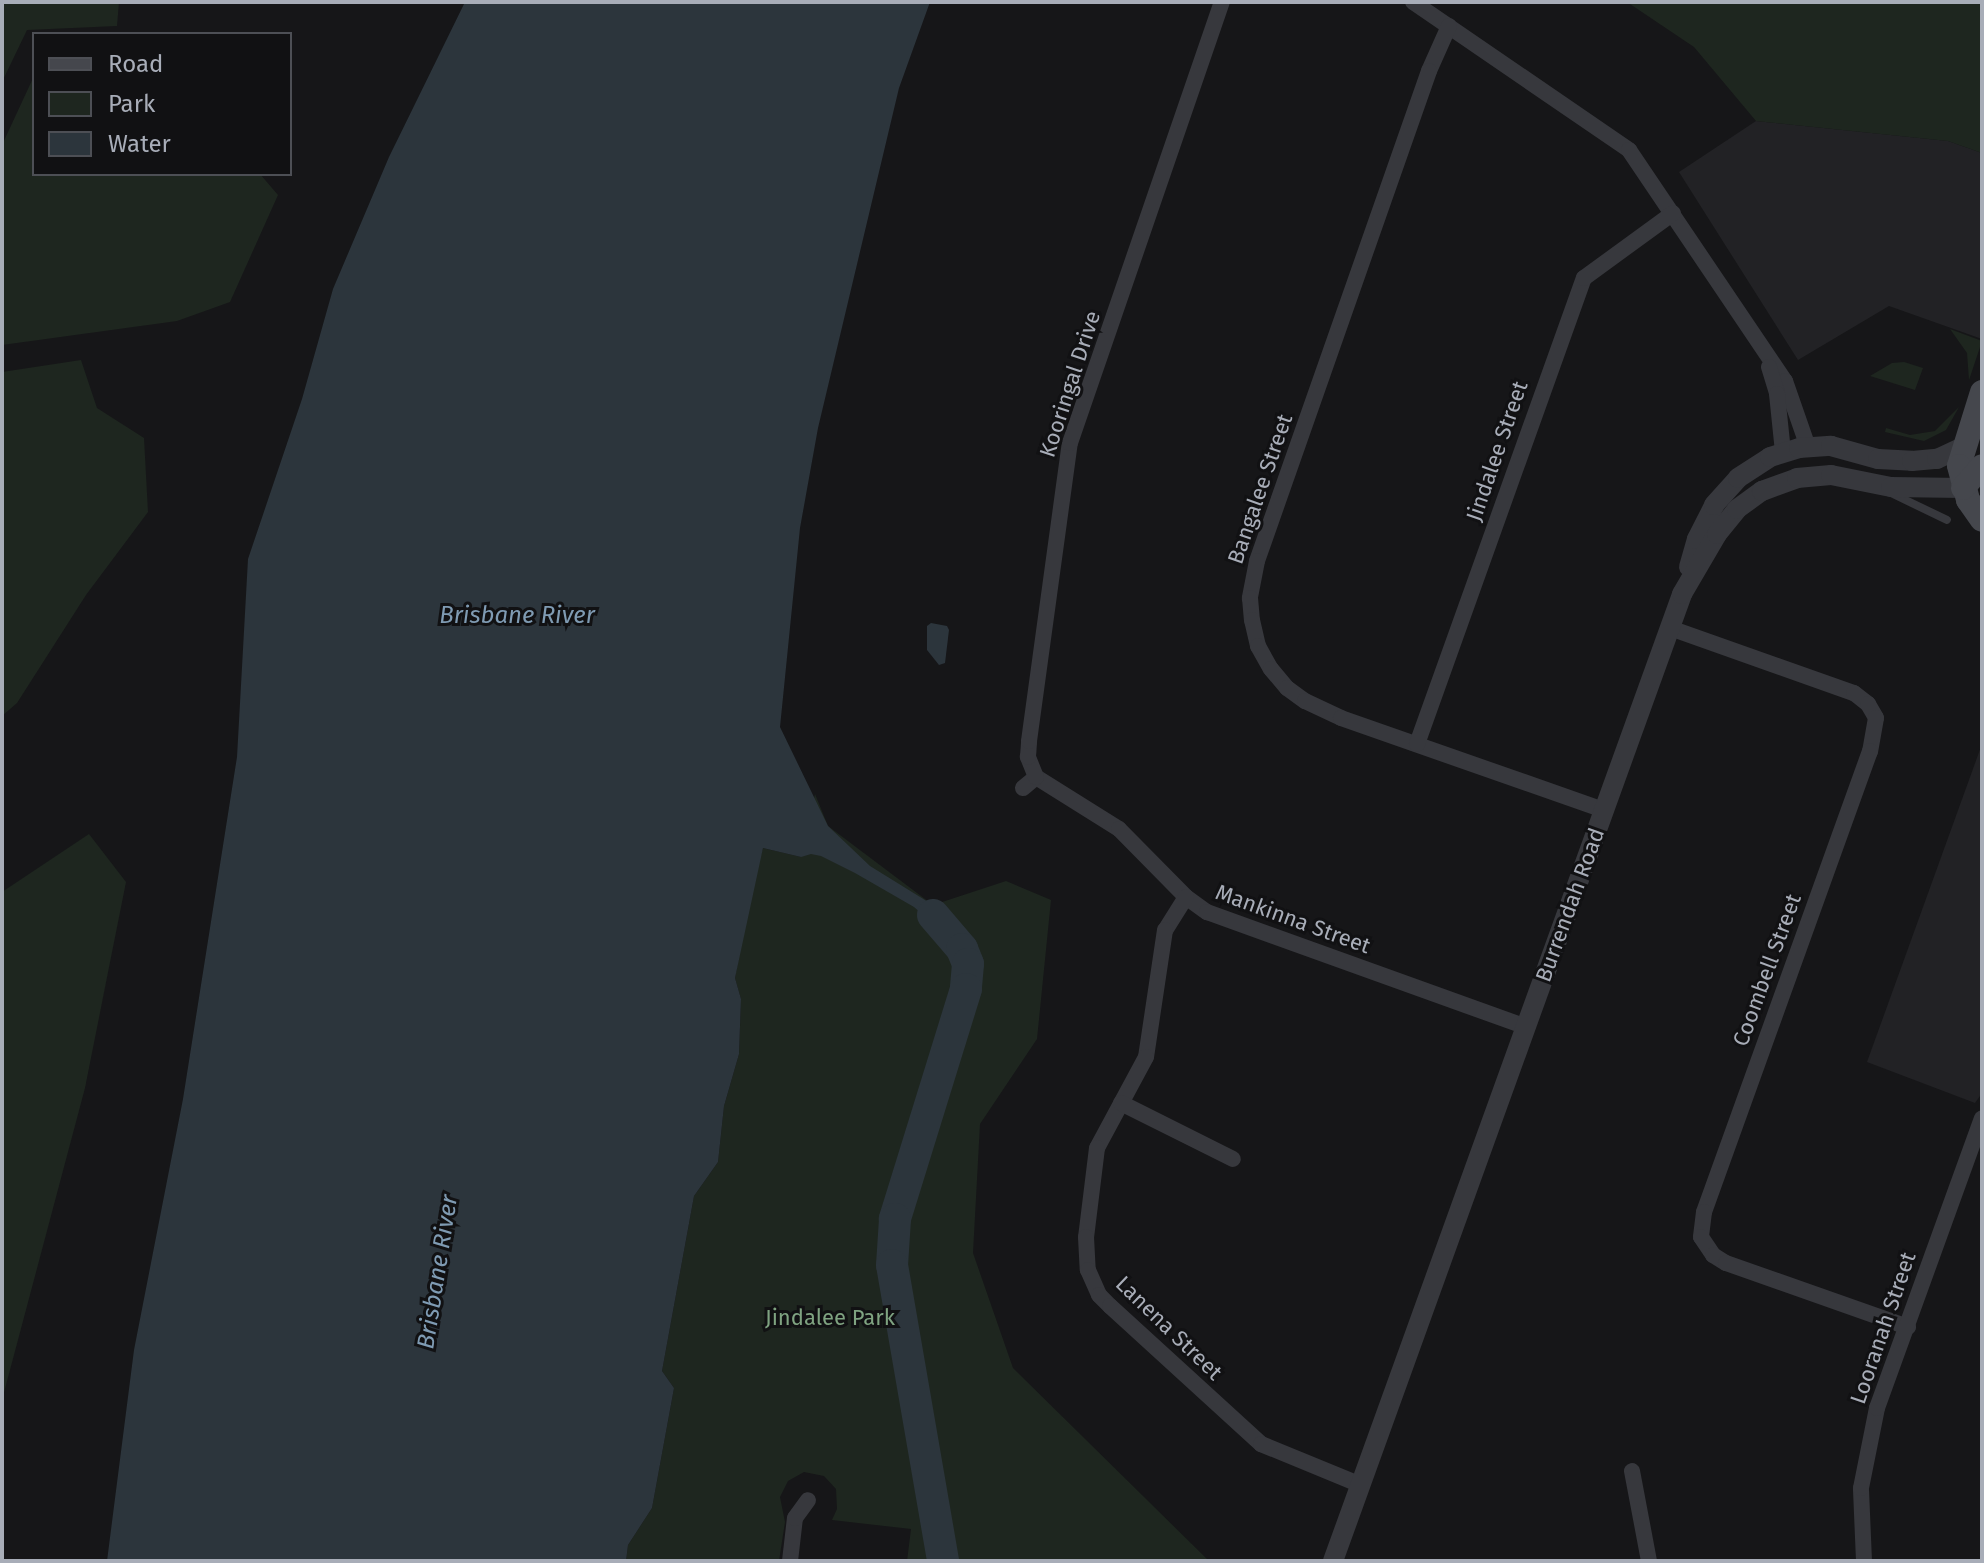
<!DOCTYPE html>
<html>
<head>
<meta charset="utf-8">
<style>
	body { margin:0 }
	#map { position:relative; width:1984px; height:1563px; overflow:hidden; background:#161618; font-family:"Fira Sans",sans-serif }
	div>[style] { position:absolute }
	.built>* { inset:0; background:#222225 }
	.green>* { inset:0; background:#1e261f }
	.water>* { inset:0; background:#2c353c }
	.river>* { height:32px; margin:-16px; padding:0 16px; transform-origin:16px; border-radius:16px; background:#2c353c }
	.service>* { height:8px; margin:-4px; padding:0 4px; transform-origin:4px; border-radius:4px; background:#37383d }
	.minor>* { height:16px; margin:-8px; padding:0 8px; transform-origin:8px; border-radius:8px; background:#37383d }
	.tertiary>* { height:20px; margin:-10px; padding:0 10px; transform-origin:10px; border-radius:10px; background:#37383d }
	.secondary>* { height:24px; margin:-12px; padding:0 12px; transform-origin:12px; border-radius:12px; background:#45474d }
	span { translate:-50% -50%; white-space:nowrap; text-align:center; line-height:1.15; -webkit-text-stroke:6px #111113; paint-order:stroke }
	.street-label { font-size:22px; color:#a8adb8 }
	.park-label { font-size:22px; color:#7fa381 }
	.water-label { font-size:24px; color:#7f9bb3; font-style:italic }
	.frame { position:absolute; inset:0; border:4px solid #a8adb8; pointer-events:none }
	.legend { position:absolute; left:32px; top:32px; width:260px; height:144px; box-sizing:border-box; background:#111113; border:2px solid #4d4f55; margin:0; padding:10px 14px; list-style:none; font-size:24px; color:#a8adb8 }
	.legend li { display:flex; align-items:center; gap:16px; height:40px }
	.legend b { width:40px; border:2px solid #4d4f55 }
</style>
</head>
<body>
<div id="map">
	<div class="built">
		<i style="clip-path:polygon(1756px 121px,1948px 141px,1982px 153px,1982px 339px,1889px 306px,1798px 360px,1679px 172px)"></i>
		<i style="clip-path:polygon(1982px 744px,1982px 1093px,1975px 1103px,1867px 1062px)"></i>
	</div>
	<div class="green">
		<i style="clip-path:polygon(2px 2px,119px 2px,117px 26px,27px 30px,2px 82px)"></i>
		<i style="clip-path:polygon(1627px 2px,1982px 2px,1982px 153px,1948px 141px,1756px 121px,1694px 47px)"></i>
		<i style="clip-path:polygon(34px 76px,34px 174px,260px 174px,278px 195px,230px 302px,177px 321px,2px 345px,2px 145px)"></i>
		<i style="clip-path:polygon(1950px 329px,1982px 341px,1969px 380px,1967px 353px)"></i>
		<i style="clip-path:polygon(81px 360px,97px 408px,144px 438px,148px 512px,86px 595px,17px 703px,2px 716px,2px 372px)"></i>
		<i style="clip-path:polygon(1904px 362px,1923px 368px,1915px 390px,1870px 376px,1892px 363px)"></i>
		<i style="clip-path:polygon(1959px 407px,1946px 430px,1924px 441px,1885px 432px,1886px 428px,1910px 435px,1935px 431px)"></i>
		<i style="clip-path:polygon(815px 794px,828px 826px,933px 905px,1006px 881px,1051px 900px,1037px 1039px,980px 1124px,973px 1253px,1013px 1368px,1209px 1561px,907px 1561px,911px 1529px,832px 1520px,837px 1509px,836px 1489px,824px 1476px,804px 1472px,788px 1481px,780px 1497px,785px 1522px,779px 1561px,626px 1561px,628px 1545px,652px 1508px,674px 1388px,662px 1371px,694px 1196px,718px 1162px,724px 1106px,739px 1054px,741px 999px,735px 978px,752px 886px,763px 848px,801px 857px)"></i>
		<i style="clip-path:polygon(89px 834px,126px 882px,85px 1088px,2px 1400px,2px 892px)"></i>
	</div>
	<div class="water">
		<i style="clip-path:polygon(465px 2px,930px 2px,899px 88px,818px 428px,800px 528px,780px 727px,828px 826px,870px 866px,933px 905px,949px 924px,962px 949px,914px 907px,855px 873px,821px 856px,811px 854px,801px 857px,763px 848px,735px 978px,741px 999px,739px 1054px,724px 1106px,718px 1162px,694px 1196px,662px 1371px,674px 1388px,652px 1508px,628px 1545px,626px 1561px,107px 1561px,134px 1350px,183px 1099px,237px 757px,248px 559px,302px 399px,333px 289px,389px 157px)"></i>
		<i style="clip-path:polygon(931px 623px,947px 626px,949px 630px,945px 663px,939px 665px,927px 650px,927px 626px)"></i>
	</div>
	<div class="river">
		<i style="left:933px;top:915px;width:45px;rotate:49.5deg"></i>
		<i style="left:962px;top:949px;width:16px;rotate:68deg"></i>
		<i style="left:968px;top:964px;width:25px;rotate:95deg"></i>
		<i style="left:966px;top:989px;width:241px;rotate:107.2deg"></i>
		<i style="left:895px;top:1219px;width:46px;rotate:93.7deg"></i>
		<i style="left:892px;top:1265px;width:300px;rotate:80.2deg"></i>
	</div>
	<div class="service">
		<i style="left:1891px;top:493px;width:62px;rotate:25.7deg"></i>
	</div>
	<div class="minor">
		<i style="left:1413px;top:2px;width:262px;rotate:34.4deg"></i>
		<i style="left:1629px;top:150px;width:279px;rotate:56deg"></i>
		<i style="left:1785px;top:381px;width:70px;rotate:70.8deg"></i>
		<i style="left:1449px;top:26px;width:49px;rotate:114deg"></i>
		<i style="left:1429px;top:71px;width:519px;rotate:109.34deg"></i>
		<i style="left:1257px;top:561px;width:38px;rotate:101deg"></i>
		<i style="left:1250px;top:598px;width:22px;rotate:85deg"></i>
		<i style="left:1252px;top:620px;width:27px;rotate:77deg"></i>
		<i style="left:1258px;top:646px;width:26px;rotate:61deg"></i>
		<i style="left:1271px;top:669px;width:25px;rotate:50deg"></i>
		<i style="left:1287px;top:688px;width:22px;rotate:36deg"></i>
		<i style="left:1305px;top:701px;width:40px;rotate:25deg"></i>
		<i style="left:1341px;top:718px;width:279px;rotate:19.3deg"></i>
		<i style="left:1769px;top:367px;width:28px;rotate:73deg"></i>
		<i style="left:1777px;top:394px;width:58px;rotate:84.1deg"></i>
		<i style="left:1670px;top:628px;width:195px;rotate:19.5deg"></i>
		<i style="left:1854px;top:693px;width:18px;rotate:38deg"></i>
		<i style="left:1868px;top:704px;width:16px;rotate:60deg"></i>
		<i style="left:1876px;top:718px;width:34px;rotate:100deg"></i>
		<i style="left:1870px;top:751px;width:490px;rotate:109.8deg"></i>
		<i style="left:1704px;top:1212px;width:25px;rotate:97deg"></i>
		<i style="left:1701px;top:1237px;width:22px;rotate:56deg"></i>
		<i style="left:1713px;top:1255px;width:15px;rotate:32deg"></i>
		<i style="left:1726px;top:1263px;width:193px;rotate:19.4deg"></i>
		<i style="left:1417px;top:744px;width:495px;rotate:-70.3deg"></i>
		<i style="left:1584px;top:278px;width:110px;rotate:-36.1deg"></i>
		<i style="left:1036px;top:777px;width:98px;rotate:32.1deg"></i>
		<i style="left:1119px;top:829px;width:95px;rotate:45.4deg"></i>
		<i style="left:1186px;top:897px;width:26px;rotate:36deg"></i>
		<i style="left:1207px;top:912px;width:339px;rotate:19.8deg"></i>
		<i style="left:1023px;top:788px;width:17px;rotate:-40deg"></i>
		<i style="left:1036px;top:777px;width:22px;rotate:-112deg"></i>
		<i style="left:1028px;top:757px;width:16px;rotate:-86deg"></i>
		<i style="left:1029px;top:741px;width:301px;rotate:-82.2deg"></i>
		<i style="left:1070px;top:443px;width:466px;rotate:-71deg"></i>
		<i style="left:1186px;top:897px;width:39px;rotate:122deg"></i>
		<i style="left:1165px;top:930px;width:128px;rotate:98.5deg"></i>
		<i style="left:1146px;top:1057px;width:103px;rotate:118.3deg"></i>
		<i style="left:1097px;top:1148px;width:90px;rotate:97deg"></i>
		<i style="left:1086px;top:1237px;width:33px;rotate:87deg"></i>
		<i style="left:1088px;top:1270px;width:27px;rotate:66deg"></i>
		<i style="left:1099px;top:1295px;width:16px;rotate:45deg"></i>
		<i style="left:1110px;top:1306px;width:205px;rotate:42.4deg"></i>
		<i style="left:1261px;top:1444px;width:108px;rotate:22.3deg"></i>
		<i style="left:1121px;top:1103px;width:125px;rotate:26.6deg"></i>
		<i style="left:1632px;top:1471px;width:92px;rotate:79.3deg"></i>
		<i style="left:790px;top:1561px;width:43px;rotate:-83.4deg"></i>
		<i style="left:795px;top:1518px;width:22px;rotate:-54deg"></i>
		<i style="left:1864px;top:1561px;width:73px;rotate:-92.4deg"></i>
		<i style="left:1861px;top:1488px;width:82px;rotate:-78.7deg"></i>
		<i style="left:1877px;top:1408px;width:308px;rotate:-70.1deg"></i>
	</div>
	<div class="tertiary">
		<i style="left:1689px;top:567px;width:29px;rotate:-74deg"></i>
		<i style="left:1697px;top:539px;width:38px;rotate:-63deg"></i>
		<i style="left:1714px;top:505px;width:36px;rotate:-48deg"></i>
		<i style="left:1738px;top:478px;width:38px;rotate:-33deg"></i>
		<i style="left:1770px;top:457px;width:30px;rotate:-17deg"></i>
		<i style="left:1799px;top:448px;width:32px;rotate:-4deg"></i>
		<i style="left:1831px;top:446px;width:49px;rotate:15.5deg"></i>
		<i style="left:1878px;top:459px;width:34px;rotate:3deg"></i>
		<i style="left:1912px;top:461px;width:25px;rotate:-5deg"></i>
		<i style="left:1937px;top:459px;width:29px;rotate:-25deg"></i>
		<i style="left:1333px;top:1561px;width:1028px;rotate:-70.15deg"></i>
		<i style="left:1682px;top:594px;width:69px;rotate:-59.7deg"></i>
		<i style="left:1717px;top:534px;width:32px;rotate:-51deg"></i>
		<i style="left:1737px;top:509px;width:31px;rotate:-36deg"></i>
		<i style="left:1762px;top:491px;width:37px;rotate:-20deg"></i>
		<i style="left:1797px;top:478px;width:34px;rotate:-5deg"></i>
		<i style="left:1831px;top:475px;width:61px;rotate:11.3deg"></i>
		<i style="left:1891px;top:487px;width:72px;rotate:0.8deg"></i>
	</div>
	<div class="secondary">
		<i style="left:1982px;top:392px;width:77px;rotate:107.3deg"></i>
		<i style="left:1959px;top:466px;width:35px;rotate:75deg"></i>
		<i style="left:1968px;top:500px;width:24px;rotate:55deg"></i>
		<i style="left:1963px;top:488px;width:29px;rotate:-49deg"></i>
	</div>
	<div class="street-label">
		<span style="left:1070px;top:384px;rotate:-72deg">Kooringal Drive</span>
		<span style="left:1497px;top:451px;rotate:-71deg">Jindalee Street</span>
		<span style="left:1260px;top:489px;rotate:-71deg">Bangalee Street</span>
		<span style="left:1570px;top:905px;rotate:-70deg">Burrendah Road</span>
		<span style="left:1293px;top:919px;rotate:20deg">Mankinna Street</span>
		<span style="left:1767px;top:970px;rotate:-70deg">Coombell Street</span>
		<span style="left:1169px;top:1328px;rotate:44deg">Lanena Street</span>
		<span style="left:1883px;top:1328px;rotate:-71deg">Looranah Street</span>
	</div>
	<div class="park-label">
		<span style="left:830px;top:1318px">Jindalee Park</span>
	</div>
	<div class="water-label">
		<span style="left:517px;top:616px">Brisbane River</span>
		<span style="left:438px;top:1272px;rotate:-81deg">Brisbane River</span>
	</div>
	<div class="frame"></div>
	<ul class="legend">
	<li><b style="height:10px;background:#45474d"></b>Road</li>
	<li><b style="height:22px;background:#1e261f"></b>Park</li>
	<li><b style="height:22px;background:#2c353c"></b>Water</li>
	</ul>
</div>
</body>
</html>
